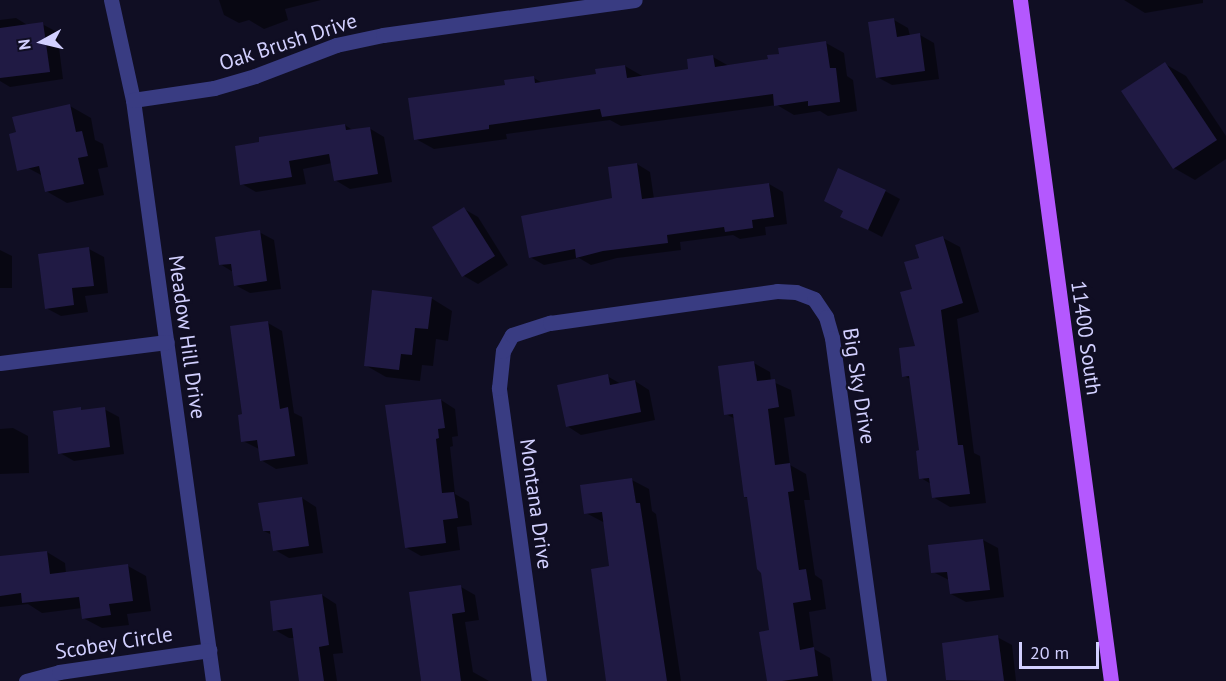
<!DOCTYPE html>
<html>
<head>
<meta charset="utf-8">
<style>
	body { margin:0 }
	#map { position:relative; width:1226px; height:681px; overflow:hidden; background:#100e23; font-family:"PT Sans",sans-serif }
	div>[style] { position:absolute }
	.shadow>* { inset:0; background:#0007 }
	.building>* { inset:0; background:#201a44 }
	.minor>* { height:15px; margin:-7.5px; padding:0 7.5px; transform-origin:7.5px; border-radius:7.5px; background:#393c82 }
	.primary>* { height:15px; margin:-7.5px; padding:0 7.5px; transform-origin:7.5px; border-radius:7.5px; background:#b458fe }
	span { translate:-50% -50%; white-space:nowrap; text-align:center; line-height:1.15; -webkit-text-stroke:4.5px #100e23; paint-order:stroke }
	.street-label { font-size:21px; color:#d2d0ff }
	.north { position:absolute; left:12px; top:12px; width:60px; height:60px; -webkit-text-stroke:4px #100e23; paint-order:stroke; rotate:262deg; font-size:16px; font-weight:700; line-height:24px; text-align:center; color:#d2d0ff }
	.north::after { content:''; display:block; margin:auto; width:21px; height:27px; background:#d2d0ff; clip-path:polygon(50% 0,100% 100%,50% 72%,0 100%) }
	.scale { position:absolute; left:1019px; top:642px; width:80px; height:27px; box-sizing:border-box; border:3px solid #d2d0ff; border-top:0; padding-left:8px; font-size:18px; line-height:21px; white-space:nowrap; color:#d2d0ff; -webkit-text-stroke:4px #100e23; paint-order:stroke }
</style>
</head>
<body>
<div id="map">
	<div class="shadow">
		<i style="clip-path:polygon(219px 0,321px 0,285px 9px,288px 20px,264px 29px,249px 20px,239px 23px,224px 15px)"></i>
		<i style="clip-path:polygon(1203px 0,1203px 3px,1145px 13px,1124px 0)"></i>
		<i style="clip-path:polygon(16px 18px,29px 26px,42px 24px,57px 32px,63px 79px,10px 87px,0 81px,0 20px)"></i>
		<i style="clip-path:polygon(894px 20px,908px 28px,910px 36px,920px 35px,934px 43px,939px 79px,892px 85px,877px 77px)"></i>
		<i style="clip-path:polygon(826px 43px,844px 53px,847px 76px,853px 80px,857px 111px,828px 116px,820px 111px,794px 115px,777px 105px,621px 126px,610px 120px,506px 134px,507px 139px,434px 149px,416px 139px,506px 87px,534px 78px,544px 84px,597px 75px,625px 66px,644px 77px,690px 70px,713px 57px,729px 66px,770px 61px)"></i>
		<i style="clip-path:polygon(1165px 64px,1186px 76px,1226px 136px,1226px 159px,1195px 180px,1174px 168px)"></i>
		<i style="clip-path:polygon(70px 106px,91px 118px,95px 140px,103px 144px,108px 167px,98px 169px,104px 195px,67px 203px,46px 191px,43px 176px,28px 168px)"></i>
		<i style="clip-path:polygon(345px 125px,354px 131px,369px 128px,384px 137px,392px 182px,350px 189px,335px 180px,332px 163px,303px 169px,306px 184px,256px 192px,242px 184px)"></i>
		<i style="clip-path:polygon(637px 164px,650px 172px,654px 199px,769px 184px,783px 192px,787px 224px,765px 227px,766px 235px,740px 239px,733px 235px,680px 242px,681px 250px,617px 258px,591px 265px,579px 258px,544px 265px,530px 257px,614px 200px)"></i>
		<i style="clip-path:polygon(885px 191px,900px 199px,882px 237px,842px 216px)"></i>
		<i style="clip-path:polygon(464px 209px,478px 217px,508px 265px,478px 284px,464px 276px)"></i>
		<i style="clip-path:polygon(259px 232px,274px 240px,281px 289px,250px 293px,235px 285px,233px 272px,220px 264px)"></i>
		<i style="clip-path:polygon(943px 238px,960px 247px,979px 312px,957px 319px,974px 453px,980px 456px,986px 503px,950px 507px,933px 497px,931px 484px,921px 478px,921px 452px,912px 380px,904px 376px,917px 347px,914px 290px,921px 259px)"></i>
		<i style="clip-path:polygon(89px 249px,104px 257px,108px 293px,85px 296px,88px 312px,61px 316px,46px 308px)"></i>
		<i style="clip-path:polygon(0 250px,12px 256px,12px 288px,0 288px)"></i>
		<i style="clip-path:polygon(431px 298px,452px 311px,448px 341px,436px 339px,433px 366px,422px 365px,420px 381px,386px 377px,365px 365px)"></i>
		<i style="clip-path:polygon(268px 323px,282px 331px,294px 413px,302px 417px,308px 464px,276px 469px,261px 460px,259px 449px,243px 441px)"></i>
		<i style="clip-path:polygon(754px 363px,770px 372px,771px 381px,791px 390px,795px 416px,784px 418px,790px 465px,806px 474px,810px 500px,804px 500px,815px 575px,822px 580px,826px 609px,809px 612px,814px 649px,830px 658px,833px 681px,771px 681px,771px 632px,762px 572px,748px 498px,745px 497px,735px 419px,726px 414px)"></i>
		<i style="clip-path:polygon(607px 376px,621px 384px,635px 381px,649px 390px,655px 420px,581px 435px,567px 426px)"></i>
		<i style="clip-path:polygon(441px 400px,455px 409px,458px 436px,452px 437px,453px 446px,450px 447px,455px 494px,469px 502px,472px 525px,457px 527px,460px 550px,421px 556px,407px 548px)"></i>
		<i style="clip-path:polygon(104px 409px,119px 417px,124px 454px,74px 461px,60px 453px)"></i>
		<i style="clip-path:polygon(13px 428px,28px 436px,29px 473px,0 474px,0 429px)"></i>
		<i style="clip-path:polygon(632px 480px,649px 489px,652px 511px,656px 514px,681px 681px,611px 681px,610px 568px,605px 523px,586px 513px)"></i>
		<i style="clip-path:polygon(302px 498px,316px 507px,323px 553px,289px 558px,275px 550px,272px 535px,264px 531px)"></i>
		<i style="clip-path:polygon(983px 540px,998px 548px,1004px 597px,966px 602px,951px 594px,949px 580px,933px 572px,930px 547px)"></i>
		<i style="clip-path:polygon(47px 552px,65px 563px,66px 573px,128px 566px,146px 576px,151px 611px,127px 614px,129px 625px,102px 628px,83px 618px,82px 608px,42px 613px,28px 604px,0 607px,0 557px)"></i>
		<i style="clip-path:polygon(461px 587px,475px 595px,479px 620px,465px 622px,473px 672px,489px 681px,421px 681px,411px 593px)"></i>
		<i style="clip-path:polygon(322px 595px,336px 604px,343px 653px,333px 654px,337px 681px,301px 681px,294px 638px,289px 638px,275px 630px)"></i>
		<i style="clip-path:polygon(997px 637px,1012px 645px,1016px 681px,948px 679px)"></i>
	</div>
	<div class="building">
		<i style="clip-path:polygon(894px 18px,897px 37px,920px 33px,925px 71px,876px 78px,868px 22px)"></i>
		<i style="clip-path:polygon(43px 22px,50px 72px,0 78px,0 28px)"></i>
		<i style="clip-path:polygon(826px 41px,830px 68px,836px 68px,840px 102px,808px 106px,808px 101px,774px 106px,773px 94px,602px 117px,600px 109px,489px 125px,489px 129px,414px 140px,408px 98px,505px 85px,504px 80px,534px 76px,535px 83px,596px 74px,595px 69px,625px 65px,627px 78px,688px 69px,687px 59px,713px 55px,715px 67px,768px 59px,767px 55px,779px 54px,778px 48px)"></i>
		<i style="clip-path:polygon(1165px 62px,1217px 140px,1173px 169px,1121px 91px)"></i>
		<i style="clip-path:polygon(70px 104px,76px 132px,82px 131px,88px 156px,78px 158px,84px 184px,45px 192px,39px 166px,17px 171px,9px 134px,16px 132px,12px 117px)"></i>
		<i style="clip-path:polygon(345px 124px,346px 130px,370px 127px,378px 174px,334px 181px,329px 154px,289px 161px,292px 177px,240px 185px,235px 146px,259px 142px,259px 137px)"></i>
		<i style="clip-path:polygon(637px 163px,642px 199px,769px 183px,774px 217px,752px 220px,753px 228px,725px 232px,724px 227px,667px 235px,668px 243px,603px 251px,576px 258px,575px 249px,529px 258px,521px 216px,612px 198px,608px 167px)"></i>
		<i style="clip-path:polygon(838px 168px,886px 190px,868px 230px,840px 217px,843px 211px,824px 201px)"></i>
		<i style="clip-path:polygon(464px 207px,495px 256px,462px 277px,432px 227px)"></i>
		<i style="clip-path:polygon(260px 230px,267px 281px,234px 286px,231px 264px,219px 265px,215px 237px)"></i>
		<i style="clip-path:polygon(943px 236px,963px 303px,941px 310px,958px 445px,963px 445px,970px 494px,932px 498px,929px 478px,919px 479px,916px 451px,919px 450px,909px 376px,902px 377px,899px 348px,915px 346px,900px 292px,912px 289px,904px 262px,919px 258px,915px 245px)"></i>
		<i style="clip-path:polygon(89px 247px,94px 286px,72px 288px,74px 305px,45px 309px,38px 254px)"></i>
		<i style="clip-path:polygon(372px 290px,432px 297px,428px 329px,415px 328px,412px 355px,401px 354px,399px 370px,364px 366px)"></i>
		<i style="clip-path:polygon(268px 321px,280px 409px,288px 407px,295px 456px,260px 461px,257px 440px,241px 442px,238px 415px,242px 414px,230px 326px)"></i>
		<i style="clip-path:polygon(754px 361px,757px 381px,775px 379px,779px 407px,768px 409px,775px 465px,790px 463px,794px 491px,788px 492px,799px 570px,806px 569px,811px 600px,793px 603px,800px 650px,814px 647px,818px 676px,782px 681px,767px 681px,759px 632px,769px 630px,761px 573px,757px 569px,747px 497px,744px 497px,733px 414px,724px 415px,718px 366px)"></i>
		<i style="clip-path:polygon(608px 374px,610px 385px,635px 380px,641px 412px,566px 427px,557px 385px)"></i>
		<i style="clip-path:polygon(441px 399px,445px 428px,438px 429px,439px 438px,436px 439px,442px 493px,454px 492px,458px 518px,443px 520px,446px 543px,405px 548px,385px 405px)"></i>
		<i style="clip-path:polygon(81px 407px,81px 410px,105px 407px,110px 447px,58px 454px,53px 411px)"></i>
		<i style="clip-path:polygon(632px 478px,636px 503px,640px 503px,667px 681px,606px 681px,591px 569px,609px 566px,602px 512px,584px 514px,580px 485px)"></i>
		<i style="clip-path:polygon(302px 497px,309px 546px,273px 551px,270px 531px,263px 531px,258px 503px)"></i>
		<i style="clip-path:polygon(983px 539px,990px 590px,950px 594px,947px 572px,931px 573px,928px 545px)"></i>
		<i style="clip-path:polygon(47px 551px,50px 574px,128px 564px,133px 601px,109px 604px,111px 615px,82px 619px,79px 597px,22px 603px,21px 593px,0 596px,0 556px)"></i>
		<i style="clip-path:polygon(461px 585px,465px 612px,452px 614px,461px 681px,421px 681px,409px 592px)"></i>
		<i style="clip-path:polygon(322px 594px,329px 645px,319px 647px,324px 681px,299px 681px,292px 628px,273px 631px,270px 601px)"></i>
		<i style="clip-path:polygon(998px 635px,1004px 681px,946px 680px,942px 643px)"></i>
	</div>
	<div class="minor">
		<i style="left:111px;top:0;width:102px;rotate:77.6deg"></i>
		<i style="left:133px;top:100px;width:586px;rotate:82.16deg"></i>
		<i style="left:133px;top:100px;width:82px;rotate:-8.4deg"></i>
		<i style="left:214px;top:88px;width:43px;rotate:-16.3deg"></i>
		<i style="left:255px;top:76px;width:87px;rotate:-20.9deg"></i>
		<i style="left:336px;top:45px;width:48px;rotate:-12deg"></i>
		<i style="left:383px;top:35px;width:254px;rotate:-7.9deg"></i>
		<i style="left:0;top:363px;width:168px;rotate:-7.2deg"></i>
		<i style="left:26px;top:681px;width:34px;rotate:-15deg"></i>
		<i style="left:59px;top:672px;width:152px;rotate:-8.3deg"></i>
		<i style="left:539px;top:681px;width:296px;rotate:-97.8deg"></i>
		<i style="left:499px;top:388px;width:37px;rotate:-84deg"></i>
		<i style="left:503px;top:351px;width:18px;rotate:-61deg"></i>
		<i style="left:512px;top:335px;width:40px;rotate:-18deg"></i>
		<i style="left:550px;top:323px;width:229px;rotate:-8deg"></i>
		<i style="left:777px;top:291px;width:19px;rotate:3deg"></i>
		<i style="left:796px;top:292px;width:19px;rotate:21deg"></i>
		<i style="left:814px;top:299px;width:22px;rotate:56deg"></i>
		<i style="left:826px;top:317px;width:22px;rotate:74deg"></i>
		<i style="left:832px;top:338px;width:346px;rotate:82.2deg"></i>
	</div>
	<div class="primary">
		<i style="left:1020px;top:0;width:687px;rotate:82.39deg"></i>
	</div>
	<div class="street-label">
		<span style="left:288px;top:42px;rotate:-18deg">Oak Brush Drive</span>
		<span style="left:187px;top:337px;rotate:82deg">Meadow Hill Drive</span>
		<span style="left:1086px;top:338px;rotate:82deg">11400 South</span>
		<span style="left:859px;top:386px;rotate:81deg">Big Sky Drive</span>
		<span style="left:536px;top:504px;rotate:82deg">Montana Drive</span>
		<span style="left:114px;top:643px;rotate:-9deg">Scobey Circle</span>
	</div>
	<div class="north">N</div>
	<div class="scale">20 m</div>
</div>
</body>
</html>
